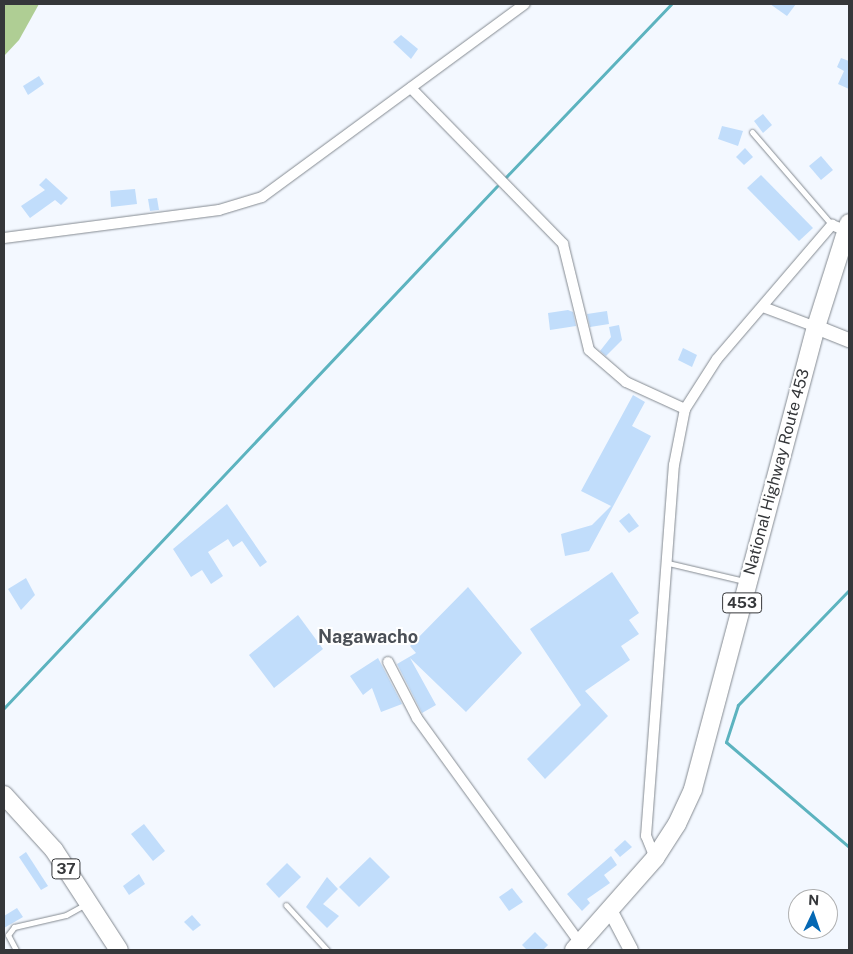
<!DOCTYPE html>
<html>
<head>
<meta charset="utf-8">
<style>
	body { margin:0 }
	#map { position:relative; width:853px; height:954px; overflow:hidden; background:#f3f8ff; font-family:"Public Sans",sans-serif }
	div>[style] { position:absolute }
	.forest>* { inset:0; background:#afce94 }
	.stream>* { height:3px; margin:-1.5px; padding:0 1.5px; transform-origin:1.5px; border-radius:1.5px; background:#5cb3bf }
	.building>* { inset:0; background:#c1ddfb }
	.roads { filter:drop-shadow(0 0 1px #848a91) drop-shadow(0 0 1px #848a91) }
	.service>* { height:5px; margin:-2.5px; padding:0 2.5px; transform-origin:2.5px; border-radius:2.5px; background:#fff }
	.minor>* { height:10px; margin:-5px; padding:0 5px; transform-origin:5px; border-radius:5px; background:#fff }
	.tertiary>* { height:14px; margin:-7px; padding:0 7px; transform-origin:7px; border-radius:7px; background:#fff }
	.trunk>* { height:18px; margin:-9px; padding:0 9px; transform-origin:9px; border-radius:9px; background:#fff }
	span { translate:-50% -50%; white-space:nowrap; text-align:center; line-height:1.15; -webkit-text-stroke:4px #fff; paint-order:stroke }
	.shield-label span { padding:1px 4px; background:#fff; border:1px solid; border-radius:4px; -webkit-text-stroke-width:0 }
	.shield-label { font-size:15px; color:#35373a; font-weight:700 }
	.street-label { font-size:16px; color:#35373a }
	.neighbourhood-label { font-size:18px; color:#4b5057; font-weight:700 }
	.frame { position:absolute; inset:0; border:5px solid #35373a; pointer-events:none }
	.north { position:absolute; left:788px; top:889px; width:50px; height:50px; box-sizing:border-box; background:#fff; border:1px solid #aeafb0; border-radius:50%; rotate:3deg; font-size:14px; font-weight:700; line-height:20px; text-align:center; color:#35373a }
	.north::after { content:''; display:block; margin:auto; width:18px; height:22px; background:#0568b4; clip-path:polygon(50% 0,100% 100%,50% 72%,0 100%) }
</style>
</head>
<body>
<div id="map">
	<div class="forest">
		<i style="clip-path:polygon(4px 4px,39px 4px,19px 40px,4px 56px)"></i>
	</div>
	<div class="stream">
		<i style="left:504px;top:179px;width:242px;rotate:-46.3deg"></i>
		<i style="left:849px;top:590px;width:160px;rotate:134deg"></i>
		<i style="left:738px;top:705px;width:39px;rotate:108deg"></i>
		<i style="left:726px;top:742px;width:162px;rotate:40.5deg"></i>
		<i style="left:4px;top:708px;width:718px;rotate:-46.64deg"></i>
	</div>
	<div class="building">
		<i style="clip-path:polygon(770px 4px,796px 4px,787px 16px)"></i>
		<i style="clip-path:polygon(401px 35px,418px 49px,411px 59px,393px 42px)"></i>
		<i style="clip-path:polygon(841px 58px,849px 61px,849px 89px,838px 84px,844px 71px,837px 67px)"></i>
		<i style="clip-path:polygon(39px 76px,44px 84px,28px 95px,23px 86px)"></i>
		<i style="clip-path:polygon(763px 114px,772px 125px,763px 133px,754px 121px)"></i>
		<i style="clip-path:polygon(722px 126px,743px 131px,738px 146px,718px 139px)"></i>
		<i style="clip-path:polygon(745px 148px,753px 157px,744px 165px,736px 157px)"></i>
		<i style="clip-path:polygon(821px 156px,833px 170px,821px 180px,809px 166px)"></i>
		<i style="clip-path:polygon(761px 175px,813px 228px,799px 241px,747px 188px)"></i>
		<i style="clip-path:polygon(46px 178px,68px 198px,61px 205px,55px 200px,30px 218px,21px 206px,45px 190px,39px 185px)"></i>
		<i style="clip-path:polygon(135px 189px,137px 204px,111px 207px,110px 191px)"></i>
		<i style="clip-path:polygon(157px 198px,159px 210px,150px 211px,148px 199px)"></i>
		<i style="clip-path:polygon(568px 310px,573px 312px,576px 326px,550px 330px,548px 313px)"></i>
		<i style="clip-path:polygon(607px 311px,609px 324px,590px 327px,587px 314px)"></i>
		<i style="clip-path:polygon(619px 325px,622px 340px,606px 356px,600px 351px,611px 337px,609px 327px)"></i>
		<i style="clip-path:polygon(683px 348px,697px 355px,692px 367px,678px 360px)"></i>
		<i style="clip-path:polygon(633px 395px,645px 402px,632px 426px,651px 436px,589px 551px,565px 556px,561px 534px,592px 525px,611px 506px,581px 491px)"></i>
		<i style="clip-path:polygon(227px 504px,267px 562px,260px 567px,242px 541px,233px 547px,228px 539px,208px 552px,223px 576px,211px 584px,202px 570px,191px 577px,173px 549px)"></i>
		<i style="clip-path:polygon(629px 513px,639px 526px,629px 533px,619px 521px)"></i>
		<i style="clip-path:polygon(612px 572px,639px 613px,629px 620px,639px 634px,621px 646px,630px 660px,585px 691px,608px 716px,545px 779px,527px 759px,581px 705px,530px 629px)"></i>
		<i style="clip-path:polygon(26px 578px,35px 595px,21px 610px,8px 589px)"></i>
		<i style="clip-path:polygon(468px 587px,522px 653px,466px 712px,410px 658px,436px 705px,422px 713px,397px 664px,416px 653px,410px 646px)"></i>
		<i style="clip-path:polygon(298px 615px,323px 649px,274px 688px,249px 655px)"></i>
		<i style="clip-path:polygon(378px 658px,402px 704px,381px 712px,372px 688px,363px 695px,350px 676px)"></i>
		<i style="clip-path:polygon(144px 824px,165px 851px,153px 861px,131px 834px)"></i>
		<i style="clip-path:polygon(625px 840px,632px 847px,620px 857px,614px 850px)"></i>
		<i style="clip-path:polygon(26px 852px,48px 886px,41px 890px,19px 857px)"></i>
		<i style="clip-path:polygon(611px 856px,617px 865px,604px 875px,610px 883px,587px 899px,590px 903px,582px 911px,567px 894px)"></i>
		<i style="clip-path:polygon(370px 857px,390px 877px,359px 907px,339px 887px)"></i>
		<i style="clip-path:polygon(287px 863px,301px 877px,279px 898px,266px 884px)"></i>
		<i style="clip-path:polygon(139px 874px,145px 884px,129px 895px,123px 886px)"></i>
		<i style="clip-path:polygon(327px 877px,338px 889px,323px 904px,339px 916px,327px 928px,306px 907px)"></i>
		<i style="clip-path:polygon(512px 888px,523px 902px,509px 911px,499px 897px)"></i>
		<i style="clip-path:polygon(17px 908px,23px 917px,4px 928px,4px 916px)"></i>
		<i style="clip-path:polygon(192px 915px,201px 925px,193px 931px,184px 922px)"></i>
		<i style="clip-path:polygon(535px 932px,548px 945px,543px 950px,527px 950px,522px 945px)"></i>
	</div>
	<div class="roads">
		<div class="service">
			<i style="left:752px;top:132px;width:123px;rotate:49.3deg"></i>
			<i style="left:668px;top:563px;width:78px;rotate:13.3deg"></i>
			<i style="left:286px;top:905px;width:61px;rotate:47.7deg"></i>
			<i style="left:16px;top:950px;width:17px;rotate:-118deg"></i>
			<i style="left:8px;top:935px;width:10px;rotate:-53deg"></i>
			<i style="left:14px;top:927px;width:53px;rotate:-13deg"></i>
			<i style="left:66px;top:915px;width:23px;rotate:-29deg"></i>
		</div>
		<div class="minor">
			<i style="left:411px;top:88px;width:218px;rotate:45.7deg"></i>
			<i style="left:563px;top:244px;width:109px;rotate:76.2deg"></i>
			<i style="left:589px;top:350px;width:49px;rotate:40.9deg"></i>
			<i style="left:626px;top:382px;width:65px;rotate:24.6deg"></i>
			<i style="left:4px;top:238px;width:217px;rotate:-7.4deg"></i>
			<i style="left:219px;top:210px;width:45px;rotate:-16.8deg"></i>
			<i style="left:262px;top:197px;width:326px;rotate:-36.3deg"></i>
			<i style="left:763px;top:307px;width:57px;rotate:20.7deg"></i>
			<i style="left:388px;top:662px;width:63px;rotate:62.6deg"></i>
			<i style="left:417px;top:718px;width:278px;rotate:54.1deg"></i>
			<i style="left:655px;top:858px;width:24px;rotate:-112deg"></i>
			<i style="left:646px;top:836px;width:372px;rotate:-85.7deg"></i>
			<i style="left:674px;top:465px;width:57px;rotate:-78.9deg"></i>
			<i style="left:685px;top:409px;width:59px;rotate:-57.4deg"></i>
			<i style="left:717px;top:359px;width:177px;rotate:-49.4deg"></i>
			<i style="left:832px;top:225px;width:16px;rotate:22deg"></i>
		</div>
		<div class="tertiary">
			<i style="left:816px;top:327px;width:35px;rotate:22deg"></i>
			<i style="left:610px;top:910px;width:45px;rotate:62.3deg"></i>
		</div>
		<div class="trunk">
			<i style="left:4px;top:795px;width:74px;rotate:47.7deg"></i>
			<i style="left:54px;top:850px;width:119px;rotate:57deg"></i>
			<i style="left:574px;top:950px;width:123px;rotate:-48.6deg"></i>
			<i style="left:655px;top:858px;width:40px;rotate:-57.1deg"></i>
			<i style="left:677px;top:824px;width:38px;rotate:-65deg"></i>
			<i style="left:693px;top:789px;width:478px;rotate:-75.1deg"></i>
			<i style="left:816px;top:327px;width:109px;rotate:-72.4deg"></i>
		</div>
	</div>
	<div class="shield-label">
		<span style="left:742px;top:603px">453</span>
		<span style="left:66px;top:869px">37</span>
	</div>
	<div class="street-label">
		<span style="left:777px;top:472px;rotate:-75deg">National Highway Route 453</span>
	</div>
	<div class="neighbourhood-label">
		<span style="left:368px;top:637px">Nagawacho</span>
	</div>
	<div class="frame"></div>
	<div class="north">N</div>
</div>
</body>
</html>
